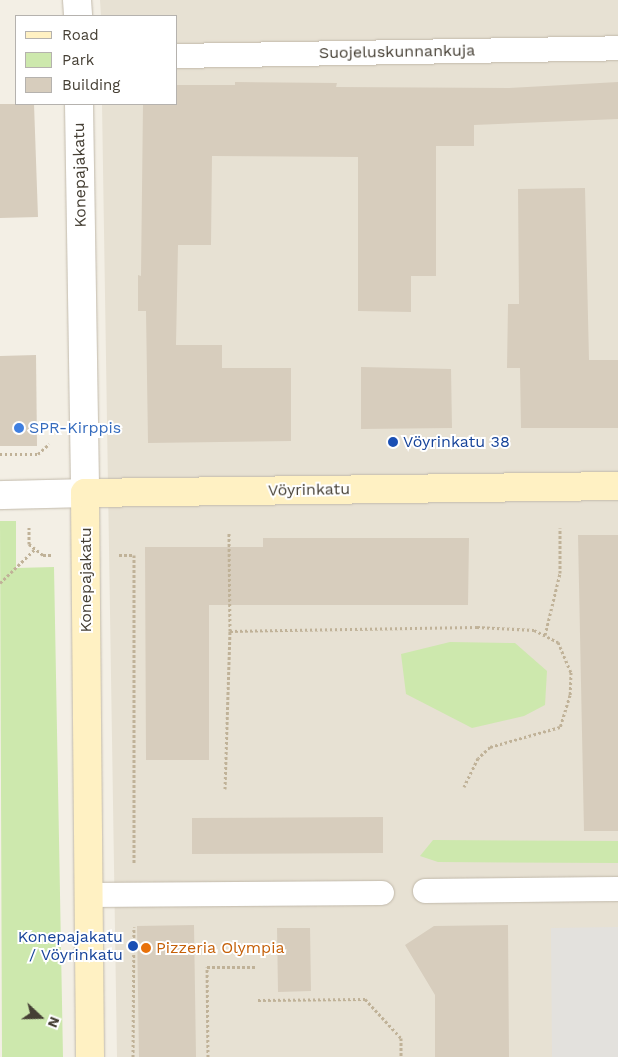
<!DOCTYPE html>
<html>
<head>
<meta charset="utf-8">
<style>
	body { margin:0 }
	#map { position:relative; width:618px; height:1057px; overflow:hidden; background:#f3efe5; font-family:"Work Sans",sans-serif }
	div>[style] { position:absolute }
	.residential>* { inset:0; background:#e7e1d3 }
	.green>* { inset:0; background:#cde8ad }
	.parking>* { inset:0; background:#e3e1dd }
	.building>* { inset:0; background:#d7cdbd }
	.path>* { height:3px; margin-top:-1.5px; transform-origin:0; background:repeating-linear-gradient(90deg,#c0b298 0 2.5px,transparent 0 5px) }
	.roads { filter:drop-shadow(0 0 1px #c1b9aa) drop-shadow(0 0 1px #c1b9aa) }
	.service>* { height:24px; margin:-12px; padding:0 12px; transform-origin:12px; border-radius:12px; background:#fff }
	.minor>* { height:28px; margin:-14px; padding:0 14px; transform-origin:14px; border-radius:14px; background:#fff }
	.tertiary>* { height:28px; margin:-14px; padding:0 14px; transform-origin:14px; border-radius:14px; background:#fff }
	.secondary>* { height:28px; margin:-14px; padding:0 14px; transform-origin:14px; border-radius:14px; background:#fff1c3 }
	.dots>* { width:14px; height:14px; translate:-50% -50%; box-sizing:border-box; border:2px solid #fff; border-radius:50% }
	span { translate:-50% -50%; white-space:nowrap; text-align:center; line-height:1.15; -webkit-text-stroke:4px #fff; paint-order:stroke }
	.street-label { font-size:16px; color:#453f34 }
	.shop-label { font-size:16px; color:#366cbe }
	.left { translate:0 -50%; text-align:left }
	.transit-label { font-size:16px; color:#164399 }
	.right { translate:-100% -50%; text-align:right }
	.food-label { font-size:16px; color:#c56008 }
	.legend { position:absolute; left:15px; top:15px; width:162px; height:90px; box-sizing:border-box; background:#fff; border:1px solid #b5b2ae; margin:0; padding:6px 9px; list-style:none; font-size:15px; color:#453f34 }
	.legend li { display:flex; align-items:center; gap:10px; height:25px }
	.legend b { width:25px; border:1px solid #b5b2ae }
	.north { position:absolute; left:15px; top:992px; width:50px; height:50px; -webkit-text-stroke:4px #fff; paint-order:stroke; rotate:111deg; font-size:14px; font-weight:700; line-height:20px; text-align:center; color:#453f34 }
	.north::after { content:''; display:block; margin:auto; width:18px; height:22px; background:#453f34; clip-path:polygon(50% 0,100% 100%,50% 72%,0 100%) }
</style>
</head>
<body>
<div id="map">
	<div class="residential">
		<i style="clip-path:polygon(100px 0,618px 0,618px 1057px,117px 1057px,102px 104px,176px 104px,176px 16px,101px 16px)"></i>
	</div>
	<div class="green">
		<i style="clip-path:polygon(0 521px,16px 521px,16px 568px,54px 567px,63px 1057px,2px 1057px)"></i>
		<i style="clip-path:polygon(450px 642px,515px 643px,547px 671px,545px 705px,524px 716px,472px 728px,406px 694px,401px 654px)"></i>
		<i style="clip-path:polygon(433px 840px,618px 841px,618px 863px,438px 862px,420px 856px)"></i>
	</div>
	<div class="parking">
		<i style="clip-path:polygon(618px 927px,618px 1057px,552px 1057px,551px 928px)"></i>
	</div>
	<div class="building">
		<i style="clip-path:polygon(235px 82px,337px 83px,336px 87px,509px 88px,618px 82px,618px 119px,474px 125px,474px 146px,436px 146px,436px 276px,411px 276px,411px 312px,358px 311px,358px 157px,212px 156px,211px 245px,178px 245px,176px 345px,222px 345px,222px 368px,291px 368px,291px 441px,148px 443px,146px 311px,138px 311px,138px 275px,141px 276px,143px 104px,176px 104px,176px 85px,235px 85px)"></i>
		<i style="clip-path:polygon(0 104px,34px 104px,38px 217px,0 218px)"></i>
		<i style="clip-path:polygon(585px 188px,589px 360px,618px 360px,618px 428px,521px 428px,520px 368px,507px 368px,508px 304px,519px 304px,518px 189px)"></i>
		<i style="clip-path:polygon(36px 355px,37px 446px,0 446px,0 356px)"></i>
		<i style="clip-path:polygon(361px 367px,451px 369px,452px 428px,361px 429px)"></i>
		<i style="clip-path:polygon(578px 535px,618px 535px,618px 831px,584px 831px)"></i>
		<i style="clip-path:polygon(263px 538px,469px 538px,468px 605px,209px 605px,209px 760px,146px 760px,145px 547px,263px 547px)"></i>
		<i style="clip-path:polygon(383px 817px,383px 853px,192px 854px,192px 818px)"></i>
		<i style="clip-path:polygon(194px 925px,196px 1057px,139px 1057px,137px 926px)"></i>
		<i style="clip-path:polygon(508px 925px,509px 1057px,435px 1057px,435px 995px,405px 945px,434px 926px)"></i>
		<i style="clip-path:polygon(277px 928px,310px 928px,311px 991px,278px 992px)"></i>
	</div>
	<div class="path">
		<i style="left:0;top:454px;width:38px"></i>
		<i style="left:38px;top:454px;width:15px;rotate:-42deg"></i>
		<i style="left:29px;top:527px;width:17px;rotate:90deg"></i>
		<i style="left:29px;top:544px;width:18px;rotate:38deg"></i>
		<i style="left:43px;top:555px;width:9px"></i>
		<i style="left:119px;top:555px;width:15px"></i>
		<i style="left:134px;top:555px;width:309px;rotate:90deg"></i>
		<i style="left:0;top:583px;width:49px;rotate:-44.2deg"></i>
		<i style="left:230px;top:631px;width:247px;rotate:-0.9deg"></i>
		<i style="left:477px;top:627px;width:57px;rotate:3deg"></i>
		<i style="left:534px;top:630px;width:27px;rotate:27deg"></i>
		<i style="left:558px;top:642px;width:33px;rotate:67deg"></i>
		<i style="left:571px;top:672px;width:23px;rotate:92deg"></i>
		<i style="left:570px;top:695px;width:34px;rotate:107deg"></i>
		<i style="left:560px;top:727px;width:73px;rotate:164.1deg"></i>
		<i style="left:490px;top:747px;width:16px;rotate:137deg"></i>
		<i style="left:478px;top:758px;width:32px;rotate:116deg"></i>
		<i style="left:545px;top:635px;width:64px;rotate:-76.4deg"></i>
		<i style="left:560px;top:573px;width:45px;rotate:-90deg"></i>
		<i style="left:225px;top:789px;width:158px;rotate:-88.2deg"></i>
		<i style="left:230px;top:631px;width:98px;rotate:-90.6deg"></i>
		<i style="left:258px;top:1000px;width:107px;rotate:-0.5deg"></i>
		<i style="left:365px;top:999px;width:53px;rotate:47.3deg"></i>
		<i style="left:401px;top:1038px;width:19px;rotate:90deg"></i>
		<i style="left:133px;top:1057px;width:130px;rotate:-89.6deg"></i>
		<i style="left:208px;top:1057px;width:90px;rotate:-90.6deg"></i>
		<i style="left:207px;top:967px;width:50px"></i>
	</div>
	<div class="roads">
		<div class="service">
			<i style="left:176px;top:56px;width:442px;rotate:-1deg"></i>
			<i style="left:425px;top:891px;width:193px;rotate:-0.6deg"></i>
			<i style="left:88px;top:895px;width:294px;rotate:-0.4deg"></i>
		</div>
		<div class="minor">
			<i style="left:0;top:495px;width:85px;rotate:-1.3deg"></i>
		</div>
		<div class="tertiary">
			<i style="left:77px;top:0;width:16px;rotate:86deg"></i>
			<i style="left:79px;top:104px;width:389px;rotate:89.1deg"></i>
		</div>
		<div class="secondary">
			<i style="left:90px;top:1057px;width:564px;rotate:-90.51deg"></i>
			<i style="left:85px;top:493px;width:533px;rotate:-0.75deg"></i>
		</div>
	</div>
	<div class="dots">
		<i style="left:19px;top:428px;background:#3f7fe0"></i>
		<i style="left:393px;top:442px;background:#1a4fb4"></i>
		<i style="left:133px;top:946px;background:#1a4fb4"></i>
		<i style="left:146px;top:948px;background:#e8710a"></i>
	</div>
	<div class="street-label">
		<span style="left:397px;top:52px;rotate:-1deg">Suojeluskunnankuja</span>
		<span style="left:80px;top:175px;rotate:-91deg">Konepajakatu</span>
		<span style="left:309px;top:490px;rotate:-1deg">Vöyrinkatu</span>
		<span style="left:86px;top:580px;rotate:-90deg">Konepajakatu</span>
	</div>
	<div class="shop-label">
		<span class="left" style="left:29px;top:428px">SPR-Kirppis</span>
	</div>
	<div class="transit-label">
		<span class="left" style="left:403px;top:442px">Vöyrinkatu 38</span>
		<span class="right" style="left:123px;top:946px">Konepajakatu<br>/ Vöyrinkatu</span>
	</div>
	<div class="food-label">
		<span class="left" style="left:156px;top:948px">Pizzeria Olympia</span>
	</div>
	<ul class="legend">
	<li><b style="height:6px;background:#fff1c3"></b>Road</li>
	<li><b style="height:14px;background:#cde8ad"></b>Park</li>
	<li><b style="height:14px;background:#d7cdbd"></b>Building</li>
	</ul>
	<div class="north">N</div>
</div>
</body>
</html>
